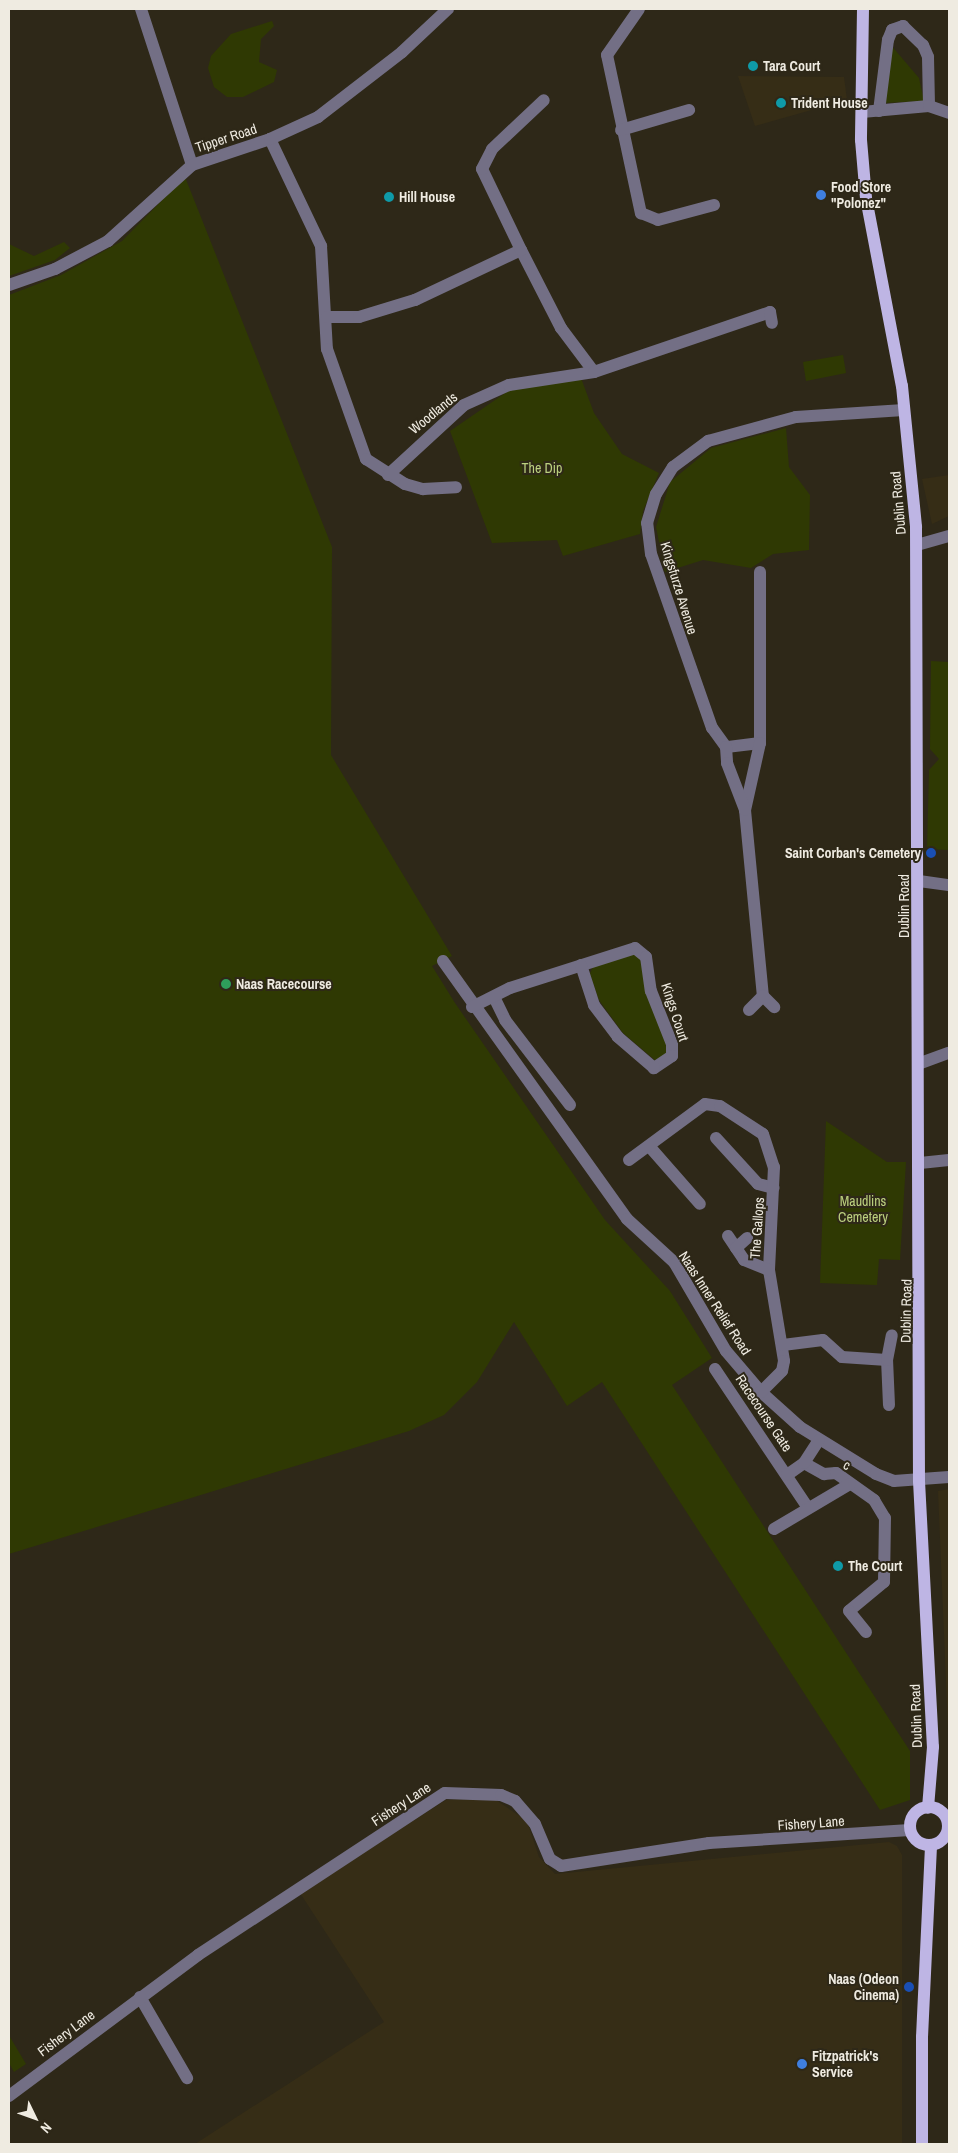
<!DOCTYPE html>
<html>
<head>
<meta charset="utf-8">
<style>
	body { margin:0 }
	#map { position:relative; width:958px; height:2153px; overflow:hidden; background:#2e2818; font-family:"Archivo Narrow",sans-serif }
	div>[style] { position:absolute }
	.built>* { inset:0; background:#362d16 }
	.green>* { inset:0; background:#2f3903 }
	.minor>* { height:12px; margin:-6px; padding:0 6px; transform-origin:6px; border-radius:6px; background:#736f85 }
	.major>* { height:12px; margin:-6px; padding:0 6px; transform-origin:6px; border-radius:6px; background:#beb5e4 }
	.major>.ring { margin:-6px; padding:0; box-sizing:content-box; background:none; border:12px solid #beb5e4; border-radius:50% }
	.dots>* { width:14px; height:14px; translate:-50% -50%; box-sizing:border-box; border:2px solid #2e2818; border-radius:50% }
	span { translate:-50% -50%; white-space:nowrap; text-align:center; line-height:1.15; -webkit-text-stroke:4px #2e2818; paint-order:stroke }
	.poi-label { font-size:14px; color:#efebe1; font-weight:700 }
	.left { translate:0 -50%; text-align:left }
	.right { translate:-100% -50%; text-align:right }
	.street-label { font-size:14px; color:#efebe1 }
	.park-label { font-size:14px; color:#bcd07f }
	.frame { position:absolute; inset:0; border:10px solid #efebe1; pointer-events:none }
	.north { position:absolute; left:10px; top:2093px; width:50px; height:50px; -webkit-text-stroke:4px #2e2818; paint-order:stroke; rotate:132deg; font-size:14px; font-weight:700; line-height:20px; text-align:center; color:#efebe1 }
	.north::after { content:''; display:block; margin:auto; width:18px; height:22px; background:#efebe1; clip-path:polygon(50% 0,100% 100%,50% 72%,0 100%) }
</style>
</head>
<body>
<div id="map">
	<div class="built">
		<i style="clip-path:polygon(738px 76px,844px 77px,847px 100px,755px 126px)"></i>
		<i style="clip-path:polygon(949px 475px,949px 516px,932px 524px,922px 479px)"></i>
		<i style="clip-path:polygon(949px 1489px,949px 1753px,938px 1491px)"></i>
		<i style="clip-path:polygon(493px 1798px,527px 1821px,539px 1857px,555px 1874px,889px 1842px,897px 1846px,902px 1855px,902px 2144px,195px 2144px,384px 2022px,300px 1893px,446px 1800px)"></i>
	</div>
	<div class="green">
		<i style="clip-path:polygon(272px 21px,274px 26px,261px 39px,259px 62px,277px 70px,274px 82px,243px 97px,227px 97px,214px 87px,208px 68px,211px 56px,231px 34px)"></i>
		<i style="clip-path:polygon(890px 44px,919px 78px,924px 101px,883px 103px)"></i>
		<i style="clip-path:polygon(185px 177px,332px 547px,331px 755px,452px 956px,432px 966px,455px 1003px,605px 1220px,670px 1291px,712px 1358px,672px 1385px,910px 1751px,910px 1800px,880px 1810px,602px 1382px,567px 1406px,514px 1322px,477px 1382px,444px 1415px,409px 1431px,9px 1554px,9px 295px,61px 275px,122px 241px)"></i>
		<i style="clip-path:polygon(64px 242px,70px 248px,55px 260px,9px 276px,9px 244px,34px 256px)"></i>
		<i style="clip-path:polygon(843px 355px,846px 373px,806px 381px,803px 362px)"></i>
		<i style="clip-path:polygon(581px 378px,594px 413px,622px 454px,659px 473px,643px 511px,640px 534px,563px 556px,557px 540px,492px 543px,450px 431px,511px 389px)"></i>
		<i style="clip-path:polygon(786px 428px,789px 467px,810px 495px,809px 550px,773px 554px,751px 568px,703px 560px,665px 572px,656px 527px,670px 482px,711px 448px)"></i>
		<i style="clip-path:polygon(931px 661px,949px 662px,949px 850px,927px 849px,929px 770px,939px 759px,930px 749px)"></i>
		<i style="clip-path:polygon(640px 953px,669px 1052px,656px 1061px,623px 1033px,599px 1000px,590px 974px,594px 964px)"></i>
		<i style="clip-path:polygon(826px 1121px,887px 1162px,906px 1162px,900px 1260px,879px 1259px,877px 1285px,820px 1283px)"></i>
		<i style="clip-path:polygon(10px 2037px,26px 2064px,14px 2072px,9px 2063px)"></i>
	</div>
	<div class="minor">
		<i style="left:141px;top:9px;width:164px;rotate:71.9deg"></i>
		<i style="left:639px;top:9px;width:56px;rotate:124.8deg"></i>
		<i style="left:607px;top:55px;width:162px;rotate:77.9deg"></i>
		<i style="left:641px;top:213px;width:18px;rotate:22deg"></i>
		<i style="left:658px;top:220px;width:58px;rotate:-15deg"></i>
		<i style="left:879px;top:111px;width:72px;rotate:-82.8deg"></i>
		<i style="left:888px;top:40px;width:11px;rotate:-68deg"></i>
		<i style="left:892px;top:30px;width:12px;rotate:-20deg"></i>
		<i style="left:903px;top:26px;width:28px;rotate:44deg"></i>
		<i style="left:923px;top:45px;width:13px;rotate:67deg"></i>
		<i style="left:928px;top:57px;width:49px;rotate:88.8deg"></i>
		<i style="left:862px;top:112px;width:67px;rotate:-5.1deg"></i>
		<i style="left:929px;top:106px;width:21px;rotate:19deg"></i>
		<i style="left:621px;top:130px;width:71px;rotate:-16.4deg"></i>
		<i style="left:270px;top:139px;width:119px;rotate:64.5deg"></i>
		<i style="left:321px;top:246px;width:103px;rotate:86.7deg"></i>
		<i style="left:327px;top:349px;width:117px;rotate:70.5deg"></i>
		<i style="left:366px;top:459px;width:46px;rotate:32.7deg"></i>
		<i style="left:405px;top:484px;width:19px;rotate:16deg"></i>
		<i style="left:423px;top:489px;width:33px;rotate:-3deg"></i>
		<i style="left:521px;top:250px;width:88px;rotate:62.9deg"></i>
		<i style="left:561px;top:328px;width:55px;rotate:53.1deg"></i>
		<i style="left:9px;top:285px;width:49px;rotate:-19.2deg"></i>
		<i style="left:55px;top:269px;width:60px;rotate:-27.8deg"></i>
		<i style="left:108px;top:241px;width:113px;rotate:-42.1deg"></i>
		<i style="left:192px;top:165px;width:82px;rotate:-18.4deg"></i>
		<i style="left:270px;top:139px;width:53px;rotate:-24.6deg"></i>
		<i style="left:318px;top:117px;width:106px;rotate:-37.7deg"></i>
		<i style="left:402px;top:52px;width:63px;rotate:-43.1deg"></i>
		<i style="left:327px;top:317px;width:32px"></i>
		<i style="left:359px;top:317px;width:59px;rotate:-16.9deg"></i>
		<i style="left:415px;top:300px;width:117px;rotate:-25.3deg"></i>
		<i style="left:521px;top:250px;width:90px;rotate:-115.7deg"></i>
		<i style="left:482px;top:169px;width:22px;rotate:-63deg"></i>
		<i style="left:492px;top:149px;width:71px;rotate:-43.3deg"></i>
		<i style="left:388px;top:475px;width:103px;rotate:-42.6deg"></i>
		<i style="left:464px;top:405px;width:49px;rotate:-24deg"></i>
		<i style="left:509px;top:385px;width:86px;rotate:-8.7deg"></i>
		<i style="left:594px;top:372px;width:186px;rotate:-18.8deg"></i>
		<i style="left:770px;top:312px;width:11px;rotate:80deg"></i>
		<i style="left:917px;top:545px;width:33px;rotate:-16deg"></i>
		<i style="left:760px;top:572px;width:171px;rotate:90deg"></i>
		<i style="left:760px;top:743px;width:34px;rotate:173deg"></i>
		<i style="left:726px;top:747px;width:24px;rotate:-126deg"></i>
		<i style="left:712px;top:728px;width:184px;rotate:-109.3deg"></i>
		<i style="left:651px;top:554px;width:31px;rotate:-97deg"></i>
		<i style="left:647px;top:523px;width:30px;rotate:-73deg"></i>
		<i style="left:656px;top:494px;width:32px;rotate:-58deg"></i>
		<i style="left:673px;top:467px;width:44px;rotate:-36.6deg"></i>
		<i style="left:708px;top:441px;width:91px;rotate:-15.3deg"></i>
		<i style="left:796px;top:417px;width:108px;rotate:-3.7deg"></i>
		<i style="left:760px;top:743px;width:69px;rotate:102.6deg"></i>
		<i style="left:745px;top:810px;width:187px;rotate:84.5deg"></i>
		<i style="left:726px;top:747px;width:16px;rotate:86deg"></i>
		<i style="left:727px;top:763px;width:50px;rotate:69deg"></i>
		<i style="left:919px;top:881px;width:30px;rotate:8deg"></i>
		<i style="left:443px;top:961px;width:317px;rotate:54.5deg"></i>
		<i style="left:627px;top:1219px;width:64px;rotate:42.5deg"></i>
		<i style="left:674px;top:1262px;width:103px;rotate:59.7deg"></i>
		<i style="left:726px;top:1351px;width:54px;rotate:49.5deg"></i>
		<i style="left:761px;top:1392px;width:52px;rotate:41.9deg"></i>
		<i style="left:800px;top:1427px;width:89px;rotate:31.7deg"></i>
		<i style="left:876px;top:1474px;width:19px;rotate:21deg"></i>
		<i style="left:894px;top:1481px;width:55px;rotate:-4.2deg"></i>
		<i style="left:494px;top:997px;width:25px;rotate:64deg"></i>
		<i style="left:505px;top:1020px;width:107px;rotate:52.6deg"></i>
		<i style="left:472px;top:1007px;width:42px;rotate:-26.6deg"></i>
		<i style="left:510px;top:988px;width:131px;rotate:-17.7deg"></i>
		<i style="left:635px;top:948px;width:14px;rotate:39deg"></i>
		<i style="left:646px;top:957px;width:34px;rotate:82deg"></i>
		<i style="left:651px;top:991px;width:57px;rotate:68.4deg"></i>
		<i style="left:672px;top:1044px;width:12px;rotate:90deg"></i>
		<i style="left:672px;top:1056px;width:22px;rotate:146deg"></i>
		<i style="left:654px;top:1068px;width:48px;rotate:-139.3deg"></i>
		<i style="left:618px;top:1037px;width:40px;rotate:-127deg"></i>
		<i style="left:594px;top:1005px;width:42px;rotate:-108deg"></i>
		<i style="left:749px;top:1010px;width:20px;rotate:-45deg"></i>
		<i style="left:763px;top:996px;width:16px;rotate:45deg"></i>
		<i style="left:918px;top:1064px;width:33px;rotate:-20deg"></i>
		<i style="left:716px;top:1138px;width:62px;rotate:47.6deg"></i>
		<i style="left:758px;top:1184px;width:16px;rotate:14deg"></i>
		<i style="left:649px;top:1146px;width:77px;rotate:48.7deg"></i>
		<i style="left:629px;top:1160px;width:94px;rotate:-36.4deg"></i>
		<i style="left:705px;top:1104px;width:15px;rotate:8deg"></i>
		<i style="left:720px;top:1106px;width:51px;rotate:33.1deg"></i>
		<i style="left:763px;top:1134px;width:35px;rotate:72deg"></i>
		<i style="left:774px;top:1167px;width:103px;rotate:92.8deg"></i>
		<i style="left:769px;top:1270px;width:92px;rotate:80.6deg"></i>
		<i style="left:784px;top:1361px;width:10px;rotate:101deg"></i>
		<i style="left:782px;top:1371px;width:30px;rotate:135deg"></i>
		<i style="left:920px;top:1163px;width:29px;rotate:-6deg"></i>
		<i style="left:728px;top:1236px;width:29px;rotate:56deg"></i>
		<i style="left:744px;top:1260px;width:27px;rotate:22deg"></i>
		<i style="left:736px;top:1248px;width:15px;rotate:-42deg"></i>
		<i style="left:783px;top:1345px;width:40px;rotate:-7.1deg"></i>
		<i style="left:823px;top:1340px;width:25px;rotate:42deg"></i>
		<i style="left:842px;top:1357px;width:45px;rotate:3.8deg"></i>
		<i style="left:715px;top:1369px;width:167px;rotate:56.2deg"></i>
		<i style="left:889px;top:1405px;width:45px;rotate:-92.5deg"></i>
		<i style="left:887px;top:1360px;width:25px;rotate:-79deg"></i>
		<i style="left:804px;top:1463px;width:23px;rotate:29deg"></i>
		<i style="left:824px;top:1474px;width:12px;rotate:-5deg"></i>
		<i style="left:836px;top:1473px;width:47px;rotate:35.4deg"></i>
		<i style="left:874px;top:1500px;width:21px;rotate:59deg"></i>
		<i style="left:885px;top:1518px;width:64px;rotate:90.9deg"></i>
		<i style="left:884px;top:1582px;width:45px;rotate:140.4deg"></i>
		<i style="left:849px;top:1611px;width:27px;rotate:51deg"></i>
		<i style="left:787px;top:1475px;width:21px;rotate:-35deg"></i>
		<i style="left:804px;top:1463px;width:27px;rotate:-57deg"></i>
		<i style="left:774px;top:1529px;width:88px;rotate:-30.6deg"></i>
		<i style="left:140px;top:1997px;width:94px;rotate:59.9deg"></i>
		<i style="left:9px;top:2096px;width:236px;rotate:-36.7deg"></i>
		<i style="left:198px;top:1955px;width:295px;rotate:-33.3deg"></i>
		<i style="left:445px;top:1793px;width:56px;rotate:2deg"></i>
		<i style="left:501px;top:1795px;width:15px;rotate:23deg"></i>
		<i style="left:515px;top:1801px;width:30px;rotate:49deg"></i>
		<i style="left:535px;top:1824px;width:38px;rotate:67deg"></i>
		<i style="left:550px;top:1859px;width:13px;rotate:32deg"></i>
		<i style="left:561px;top:1866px;width:150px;rotate:-8.8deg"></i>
		<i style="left:709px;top:1843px;width:201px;rotate:-3.7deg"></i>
	</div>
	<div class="major">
		<i style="left:863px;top:9px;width:131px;rotate:90.9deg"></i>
		<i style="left:861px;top:140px;width:58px;rotate:85.1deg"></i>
		<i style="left:866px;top:198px;width:191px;rotate:79.2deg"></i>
		<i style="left:902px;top:386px;width:142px;rotate:84.3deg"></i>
		<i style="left:916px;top:527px;width:954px;rotate:89.82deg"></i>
		<i style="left:919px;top:1481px;width:266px;rotate:87deg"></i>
		<i style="left:933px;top:1747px;width:61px;rotate:94.7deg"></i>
		<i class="ring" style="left:910px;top:1807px;width:26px;height:26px"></i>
		<i style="left:922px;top:2144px;width:107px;rotate:-90deg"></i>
		<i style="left:922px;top:2037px;width:192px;rotate:-87.3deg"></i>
	</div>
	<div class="dots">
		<i style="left:753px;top:66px;background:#0f9aa8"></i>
		<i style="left:781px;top:103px;background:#0f9aa8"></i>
		<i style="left:821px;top:195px;background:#3f7fe0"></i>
		<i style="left:389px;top:197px;background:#0f9aa8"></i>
		<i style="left:931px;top:853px;background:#1a4fb4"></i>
		<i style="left:226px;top:984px;background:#2e9e5b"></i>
		<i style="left:838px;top:1566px;background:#0f9aa8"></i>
		<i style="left:909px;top:1987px;background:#1a4fb4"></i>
		<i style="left:802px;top:2064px;background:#3f7fe0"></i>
	</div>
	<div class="poi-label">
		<span class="left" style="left:763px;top:66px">Tara Court</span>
		<span class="left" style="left:791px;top:103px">Trident House</span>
		<span class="left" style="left:831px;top:195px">Food Store<br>"Polonez"</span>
		<span class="left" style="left:399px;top:197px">Hill House</span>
		<span class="right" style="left:921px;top:853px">Saint Corban's Cemetery</span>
		<span class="left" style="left:236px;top:984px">Naas Racecourse</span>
		<span class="left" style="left:848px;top:1566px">The Court</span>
		<span class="right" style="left:899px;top:1987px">Naas (Odeon<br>Cinema)</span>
		<span class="left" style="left:812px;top:2064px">Fitzpatrick's<br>Service</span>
	</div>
	<div class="street-label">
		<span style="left:226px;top:138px;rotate:-18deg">Tipper Road</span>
		<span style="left:433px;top:413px;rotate:-39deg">Woodlands</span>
		<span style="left:898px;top:503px;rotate:-95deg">Dublin Road</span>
		<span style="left:679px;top:588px;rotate:73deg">Kingsfurze Avenue</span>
		<span style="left:904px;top:906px;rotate:-90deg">Dublin Road</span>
		<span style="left:675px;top:1012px;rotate:72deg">Kings Court</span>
		<span style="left:757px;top:1228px;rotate:-86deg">The Gallops</span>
		<span style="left:715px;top:1303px;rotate:57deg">Naas Inner Relief Road</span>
		<span style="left:906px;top:1311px;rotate:-89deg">Dublin Road</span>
		<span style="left:764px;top:1413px;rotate:56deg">Racecourse Gate</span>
		<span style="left:847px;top:1465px;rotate:27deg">c</span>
		<span style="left:916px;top:1716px;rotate:-92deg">Dublin Road</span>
		<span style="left:401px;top:1804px;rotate:-33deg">Fishery Lane</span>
		<span style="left:811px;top:1823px;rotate:-4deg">Fishery Lane</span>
		<span style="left:66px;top:2033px;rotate:-37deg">Fishery Lane</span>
	</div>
	<div class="park-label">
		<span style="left:542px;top:468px">The Dip</span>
		<span style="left:863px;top:1209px">Maudlins<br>Cemetery</span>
	</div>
	<div class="frame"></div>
	<div class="north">N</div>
</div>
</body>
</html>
